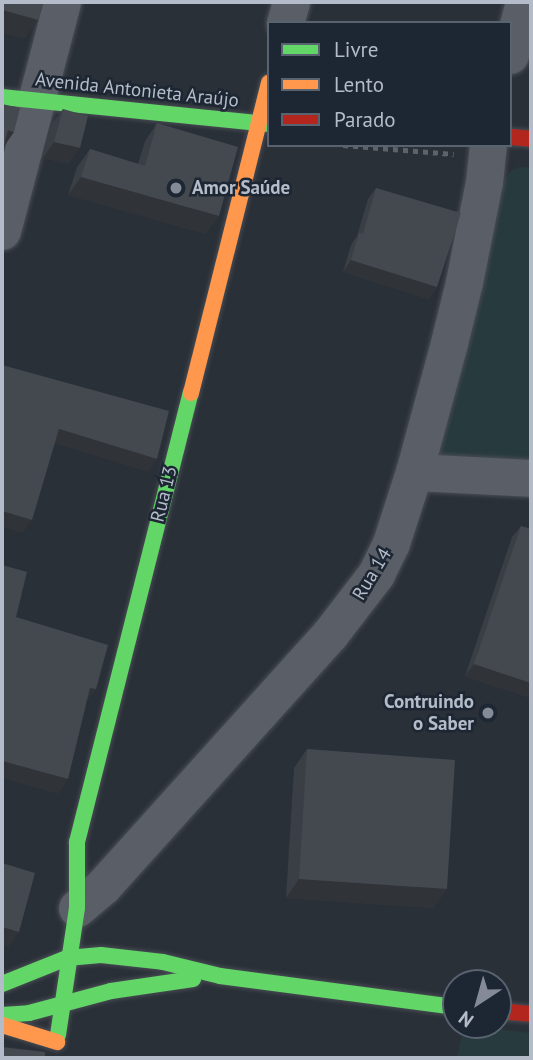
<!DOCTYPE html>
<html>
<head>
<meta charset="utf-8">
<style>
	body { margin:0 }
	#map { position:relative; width:533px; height:1060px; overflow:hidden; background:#2a3038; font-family:"PT Sans",sans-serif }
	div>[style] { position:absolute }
	.green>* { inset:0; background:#273a3e }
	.path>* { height:4.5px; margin-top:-2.25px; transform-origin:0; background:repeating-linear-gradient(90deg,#5d636a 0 5px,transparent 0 10px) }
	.roads { filter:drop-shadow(0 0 2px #484c53) drop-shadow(0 0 2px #484c53) }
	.street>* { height:37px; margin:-18.5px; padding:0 18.5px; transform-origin:18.5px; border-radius:18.5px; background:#5a5e66 }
	.fast>* { height:16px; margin:-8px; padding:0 8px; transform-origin:8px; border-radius:8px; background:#63d668 }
	.slow>* { height:16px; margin:-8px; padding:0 8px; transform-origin:8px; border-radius:8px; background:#ff974d }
	.jam>* { height:16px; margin:-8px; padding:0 8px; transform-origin:8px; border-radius:8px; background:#b3261e }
	.wall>* { inset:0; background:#3a3f45 }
	.shaded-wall>* { inset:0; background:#303338 }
	.building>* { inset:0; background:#444950 }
	.dots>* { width:19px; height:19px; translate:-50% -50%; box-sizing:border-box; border:4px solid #1d2633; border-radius:50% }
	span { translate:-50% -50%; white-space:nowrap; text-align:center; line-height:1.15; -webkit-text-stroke:5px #1d2633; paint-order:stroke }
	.street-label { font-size:19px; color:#b4bcc9 }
	.poi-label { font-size:19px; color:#b4bcc9; font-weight:700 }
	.left { translate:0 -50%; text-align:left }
	.right { translate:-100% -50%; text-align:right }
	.frame { position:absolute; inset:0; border:4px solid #b4bcc9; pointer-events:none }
	.legend { position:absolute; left:267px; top:21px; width:245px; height:126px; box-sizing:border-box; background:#1d2633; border:2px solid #59626f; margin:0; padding:9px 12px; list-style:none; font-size:21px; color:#b4bcc9 }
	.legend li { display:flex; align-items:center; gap:14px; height:35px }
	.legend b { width:35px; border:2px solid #59626f }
	.north { position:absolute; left:442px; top:969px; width:70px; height:70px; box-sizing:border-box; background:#1d2633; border:2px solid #59626f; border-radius:50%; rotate:216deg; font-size:19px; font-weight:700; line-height:28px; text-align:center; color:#b4bcc9 }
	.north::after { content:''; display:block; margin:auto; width:24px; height:32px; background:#848b96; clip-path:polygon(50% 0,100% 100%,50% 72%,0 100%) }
</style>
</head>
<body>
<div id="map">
	<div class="green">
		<i style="clip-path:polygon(520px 167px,531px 168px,531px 468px,452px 463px,441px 455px,433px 441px,503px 181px,512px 170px)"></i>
		<i style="clip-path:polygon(464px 1026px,531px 1033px,531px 1058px,457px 1058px)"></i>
	</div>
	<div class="path">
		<i style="left:343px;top:145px;width:111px;rotate:4.6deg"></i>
	</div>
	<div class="roads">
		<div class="street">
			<i style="left:285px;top:23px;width:22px;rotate:-74deg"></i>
			<i style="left:510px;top:55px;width:55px;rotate:-75.2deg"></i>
			<i style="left:2px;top:231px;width:237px;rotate:-75.3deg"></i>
			<i style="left:414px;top:472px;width:117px;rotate:2.9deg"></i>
			<i style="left:77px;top:908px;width:34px;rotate:-40deg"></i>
			<i style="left:103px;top:886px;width:339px;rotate:-48deg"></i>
			<i style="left:330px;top:634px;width:76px;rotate:-52.5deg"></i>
			<i style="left:376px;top:574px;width:34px;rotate:-64deg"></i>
			<i style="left:391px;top:543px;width:75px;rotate:-72.1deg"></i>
			<i style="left:414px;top:472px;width:134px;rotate:-74.8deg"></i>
			<i style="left:449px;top:343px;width:63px;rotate:-76.2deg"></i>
			<i style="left:464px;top:282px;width:102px;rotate:-78.7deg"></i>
			<i style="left:484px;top:182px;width:37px;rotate:-84deg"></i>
		</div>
		<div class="fast">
			<i style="left:2px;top:97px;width:268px;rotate:5.8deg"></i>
			<i style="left:2px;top:984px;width:70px;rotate:-21.8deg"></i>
			<i style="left:67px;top:958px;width:34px;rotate:-5deg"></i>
			<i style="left:101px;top:955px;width:62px;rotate:6.4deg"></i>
			<i style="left:163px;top:962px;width:59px;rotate:13.8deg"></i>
			<i style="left:220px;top:976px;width:238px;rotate:7.5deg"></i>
			<i style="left:2px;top:1015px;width:27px;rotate:-4deg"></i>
			<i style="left:29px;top:1013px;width:85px;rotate:-15deg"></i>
			<i style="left:111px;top:991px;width:83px;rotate:-8.3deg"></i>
			<i style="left:58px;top:1035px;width:128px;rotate:-81.5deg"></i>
			<i style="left:77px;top:908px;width:66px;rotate:-90deg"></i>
			<i style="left:77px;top:842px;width:463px;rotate:-75.8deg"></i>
		</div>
		<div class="slow">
			<i style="left:191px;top:393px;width:320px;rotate:-75.9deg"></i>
			<i style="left:2px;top:1025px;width:58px;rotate:17.2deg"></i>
		</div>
		<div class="jam">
			<i style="left:510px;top:137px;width:21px;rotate:5deg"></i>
			<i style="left:498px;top:1011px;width:33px;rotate:5deg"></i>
		</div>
	</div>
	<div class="wall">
		<i style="clip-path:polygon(63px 109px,69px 164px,43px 158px,51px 125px)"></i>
		<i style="clip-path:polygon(157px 123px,206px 234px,68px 195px,77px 167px,90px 149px,138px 164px,145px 141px)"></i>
		<i style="clip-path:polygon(376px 188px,437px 287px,429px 299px,343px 272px,351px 245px,357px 236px,368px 199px)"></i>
		<i style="clip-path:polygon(521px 526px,531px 529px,531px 698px,465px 676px,512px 537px)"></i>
		<i style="clip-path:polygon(307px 749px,434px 908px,286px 898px,294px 768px)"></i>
	</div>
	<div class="shaded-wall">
		<i style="clip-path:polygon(2px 10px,38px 20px,25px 39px,2px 33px)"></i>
		<i style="clip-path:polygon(8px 130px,14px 132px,2px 149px)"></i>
		<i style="clip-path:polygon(54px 142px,80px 148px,69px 164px,43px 158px)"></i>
		<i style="clip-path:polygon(81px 177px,219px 216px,206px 234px,68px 195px)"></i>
		<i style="clip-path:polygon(351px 260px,437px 287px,429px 299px,343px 272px)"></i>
		<i style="clip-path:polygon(59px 429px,157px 459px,148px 472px,50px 442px)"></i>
		<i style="clip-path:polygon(2px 511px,32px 520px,23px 533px,2px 527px)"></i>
		<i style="clip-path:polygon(474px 664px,531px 683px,531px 698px,465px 676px)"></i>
		<i style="clip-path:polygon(90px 688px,96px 689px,85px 704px)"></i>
		<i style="clip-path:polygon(2px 761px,68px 779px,58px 794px,2px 778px)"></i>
		<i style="clip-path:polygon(299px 879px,447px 889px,434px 908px,286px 898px)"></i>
		<i style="clip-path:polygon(2px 927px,19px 932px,9px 947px,2px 945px)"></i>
	</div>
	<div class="building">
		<i style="clip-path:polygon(2px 2px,43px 2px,38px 20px,2px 10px)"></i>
		<i style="clip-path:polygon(2px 104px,20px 108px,14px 132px,8px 130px,2px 154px)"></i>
		<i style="clip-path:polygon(63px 109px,88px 116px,80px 148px,54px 142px)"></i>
		<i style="clip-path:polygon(157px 123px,238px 147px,219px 216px,81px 177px,90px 149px,145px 166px)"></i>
		<i style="clip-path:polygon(376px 188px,461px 213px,437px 287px,351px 260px,359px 233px,363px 234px)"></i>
		<i style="clip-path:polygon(2px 365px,169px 411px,157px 459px,59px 429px,32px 520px,2px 511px)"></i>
		<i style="clip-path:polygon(521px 526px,531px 529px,531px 683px,474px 664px)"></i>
		<i style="clip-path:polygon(2px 565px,27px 572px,16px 617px,108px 645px,96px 689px,90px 688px,68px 779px,2px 761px)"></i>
		<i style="clip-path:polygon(307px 749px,455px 760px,447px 889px,299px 879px)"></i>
		<i style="clip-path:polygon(2px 863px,35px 873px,19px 932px,2px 927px)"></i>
		<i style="clip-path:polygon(2px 1047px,45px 1052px,45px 1058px,2px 1058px)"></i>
	</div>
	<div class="dots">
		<i style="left:176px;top:188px;background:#848b96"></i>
		<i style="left:488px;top:713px;background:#848b96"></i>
	</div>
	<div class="street-label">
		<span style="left:137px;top:90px;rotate:6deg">Avenida Antonieta Araújo</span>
		<span style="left:164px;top:494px;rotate:-76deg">Rua 13</span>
		<span style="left:372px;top:574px;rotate:-59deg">Rua 14</span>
	</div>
	<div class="poi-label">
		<span class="left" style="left:192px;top:188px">Amor Saúde</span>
		<span class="right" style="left:474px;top:713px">Contruindo<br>o Saber</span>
	</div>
	<div class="frame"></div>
	<ul class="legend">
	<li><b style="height:9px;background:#63d668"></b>Livre</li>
	<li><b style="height:9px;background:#ff974d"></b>Lento</li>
	<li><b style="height:9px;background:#b3261e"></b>Parado</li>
	</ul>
	<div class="north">N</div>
</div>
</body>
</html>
